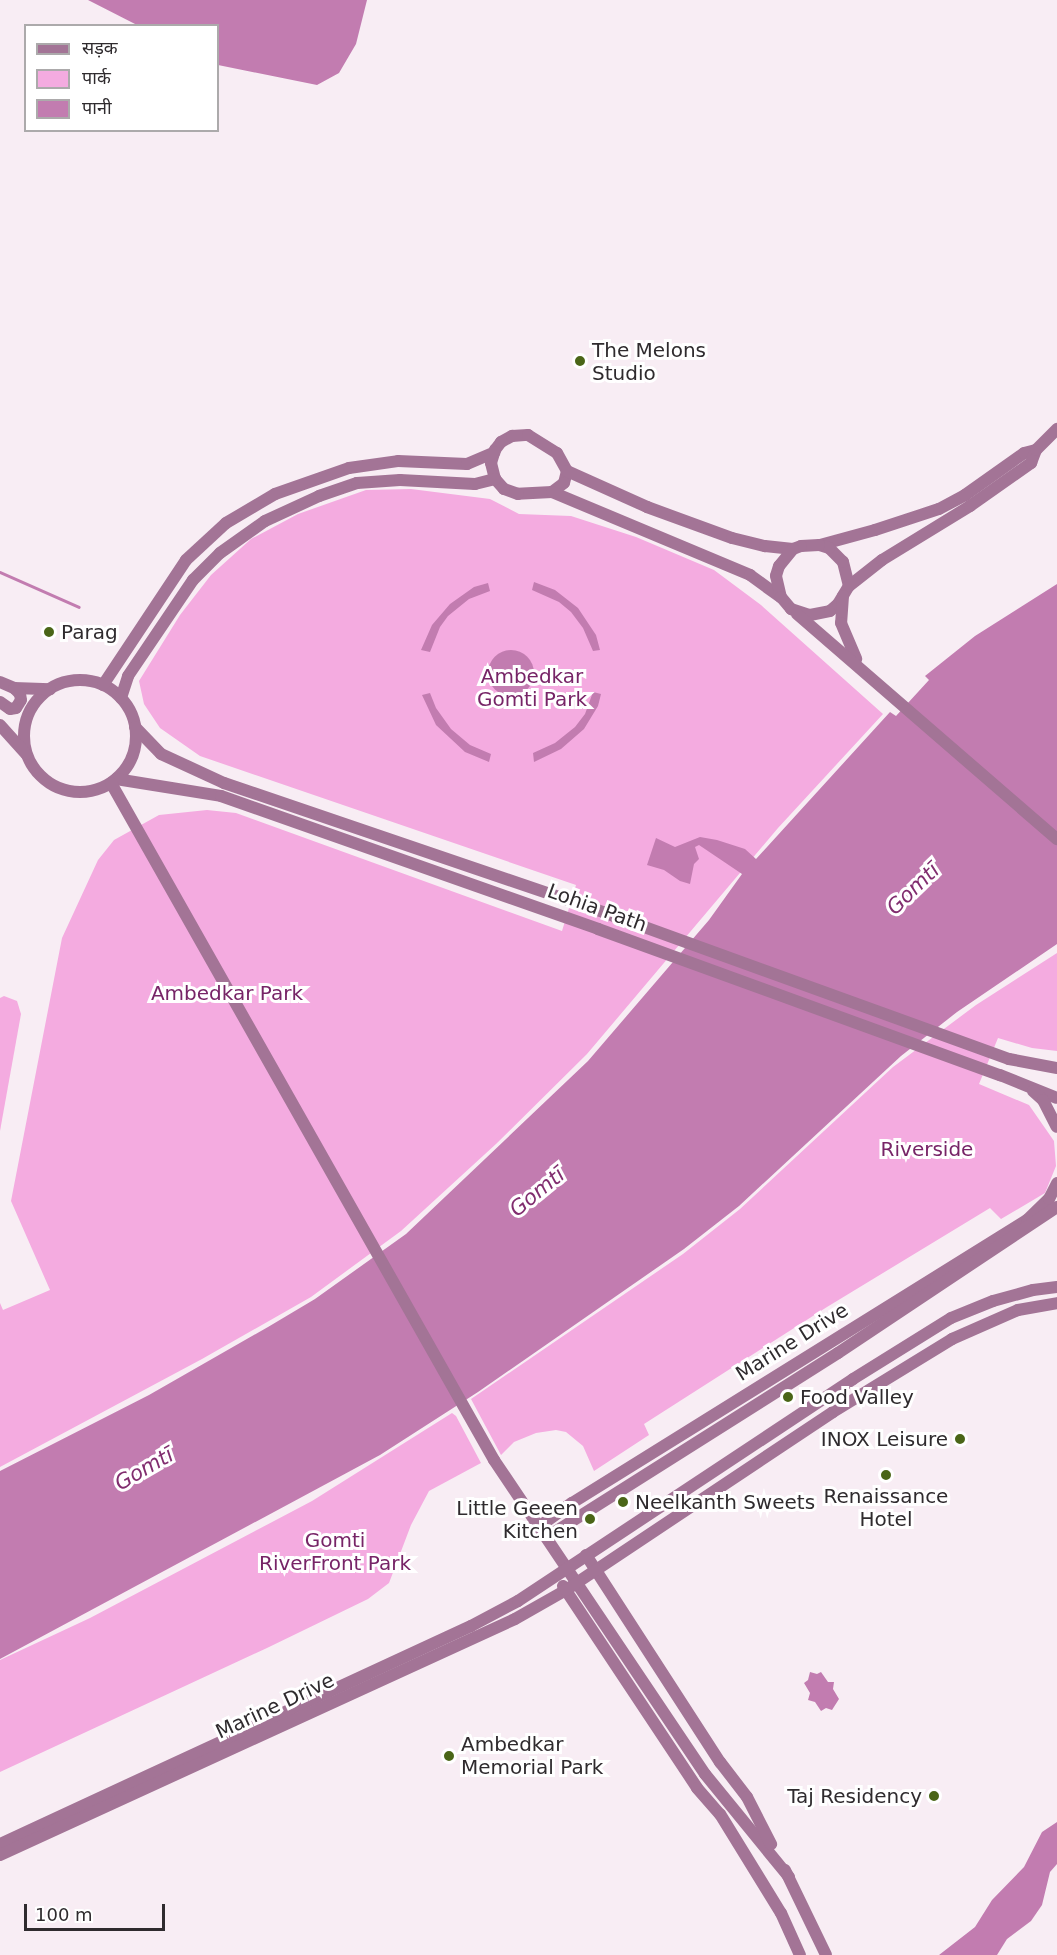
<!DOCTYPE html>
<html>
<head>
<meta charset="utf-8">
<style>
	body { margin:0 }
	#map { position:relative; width:1057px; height:1955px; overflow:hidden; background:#f8edf4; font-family:"DejaVu Sans","Noto Sans Devanagari",sans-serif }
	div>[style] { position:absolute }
	.green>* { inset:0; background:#f4abe0 }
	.water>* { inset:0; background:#c27cb0 }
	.round { border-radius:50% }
	.stream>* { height:3px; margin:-1.5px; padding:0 1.5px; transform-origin:1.5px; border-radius:1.5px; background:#c27cb0 }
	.secondary>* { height:12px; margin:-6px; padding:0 6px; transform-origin:6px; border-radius:6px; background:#a37496 }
	.secondary>.ring { margin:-6px; padding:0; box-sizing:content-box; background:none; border:12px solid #a37496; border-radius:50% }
	.dots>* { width:16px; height:16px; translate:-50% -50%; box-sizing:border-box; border:3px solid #fff; border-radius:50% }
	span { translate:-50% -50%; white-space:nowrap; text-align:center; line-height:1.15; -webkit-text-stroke:6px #fff; paint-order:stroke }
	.poi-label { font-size:20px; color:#2f2b2e }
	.left { translate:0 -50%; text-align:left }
	.right { translate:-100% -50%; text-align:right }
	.park-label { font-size:20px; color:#772467 }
	.street-label { font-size:20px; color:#2f2b2e }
	.water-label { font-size:21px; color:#812d6f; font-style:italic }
	.legend { position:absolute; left:24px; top:24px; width:195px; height:108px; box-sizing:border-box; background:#fff; border:2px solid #acaaab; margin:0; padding:8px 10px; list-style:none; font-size:18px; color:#2f2b2e }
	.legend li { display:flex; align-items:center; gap:12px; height:30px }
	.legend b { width:30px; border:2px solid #acaaab }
	.scale { position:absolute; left:24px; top:1904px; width:141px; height:27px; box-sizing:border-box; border:3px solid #2f2b2e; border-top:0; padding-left:8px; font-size:18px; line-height:21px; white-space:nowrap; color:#2f2b2e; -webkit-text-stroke:4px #fff; paint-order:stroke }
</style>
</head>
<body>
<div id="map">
	<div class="green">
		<i style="clip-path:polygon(411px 489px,490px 499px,519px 514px,571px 516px,636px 537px,714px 570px,761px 605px,883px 714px,778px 828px,587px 1054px,496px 1144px,401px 1231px,311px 1297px,202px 1359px,0 1467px,0 1303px,3px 1310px,50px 1290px,11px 1201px,62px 938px,98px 860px,114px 840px,159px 815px,207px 810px,236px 813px,562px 931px,576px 885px,200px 756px,160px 728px,144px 704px,139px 681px,180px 615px,211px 575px,251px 539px,298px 514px,366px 490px)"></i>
		<i style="clip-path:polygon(1057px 953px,1057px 1051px,1032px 1048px,998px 1038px,979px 1084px,1029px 1105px,1054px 1141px,1056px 1166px,1045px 1193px,1001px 1219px,990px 1208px,827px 1307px,644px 1424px,649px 1435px,594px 1471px,583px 1446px,566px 1432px,556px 1430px,536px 1433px,514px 1442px,501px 1455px,471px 1399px,683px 1254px,740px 1209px,893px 1067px,976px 1005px)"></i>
		<i style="clip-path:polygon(4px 996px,17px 1001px,21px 1014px,0 1131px,0 998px)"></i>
		<i style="clip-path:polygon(452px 1413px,456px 1416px,481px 1463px,429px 1491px,411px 1525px,389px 1583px,368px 1599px,267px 1648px,0 1772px,0 1660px,90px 1618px,312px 1501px)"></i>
	</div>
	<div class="water">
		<i style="clip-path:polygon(88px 0,367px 0,356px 44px,339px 73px,317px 85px,218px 65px,218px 26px,137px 25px)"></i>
		<i style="clip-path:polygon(534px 582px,555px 590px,578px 608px,596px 635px,600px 650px,593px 651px,583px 628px,571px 612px,559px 602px,532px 590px)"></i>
		<i style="clip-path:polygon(488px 583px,490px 591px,469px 599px,448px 616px,440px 627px,430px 652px,421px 650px,432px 625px,450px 604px,474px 587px)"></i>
		<i style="clip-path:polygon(1057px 584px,1057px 944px,957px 1012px,901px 1056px,739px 1206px,684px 1249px,478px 1392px,380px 1455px,0 1659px,0 1471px,149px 1395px,268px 1327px,315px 1299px,406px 1234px,588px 1061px,709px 920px,742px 874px,699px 845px,695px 847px,699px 859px,694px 864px,690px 884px,680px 881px,664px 870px,647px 865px,656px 838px,675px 847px,700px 837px,717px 840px,745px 849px,756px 859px,890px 712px,896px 716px,929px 680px,925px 676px,975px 636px)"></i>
		<i class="round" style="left:488px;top:650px;width:46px;height:46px"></i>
		<i style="clip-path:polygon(593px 692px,601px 694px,598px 706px,584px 729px,561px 749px,534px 762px,533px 753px,555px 743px,575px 727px,585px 714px)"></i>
		<i style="clip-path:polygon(430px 693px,436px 708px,451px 729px,470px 745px,491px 754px,489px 762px,465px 752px,436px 725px,422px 695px)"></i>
		<i style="clip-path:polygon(810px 1672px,817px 1674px,821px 1672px,828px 1682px,834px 1682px,833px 1689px,839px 1699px,832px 1710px,826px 1708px,821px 1711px,815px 1702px,808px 1700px,810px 1693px,804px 1683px,808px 1680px)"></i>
		<i style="clip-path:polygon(1057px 1822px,1057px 1864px,1050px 1872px,1042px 1905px,1031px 1921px,1007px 1939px,997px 1955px,939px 1955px,975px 1927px,992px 1900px,1024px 1867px,1042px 1832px)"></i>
	</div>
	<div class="stream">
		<i style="left:0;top:572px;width:86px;rotate:23.9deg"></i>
	</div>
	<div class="secondary">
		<i style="left:567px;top:471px;width:12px;rotate:104deg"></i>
		<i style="left:564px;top:483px;width:15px;rotate:143deg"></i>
		<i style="left:552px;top:492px;width:34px;rotate:177deg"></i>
		<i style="left:518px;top:494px;width:15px;rotate:-160deg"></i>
		<i style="left:504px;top:489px;width:13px;rotate:-132deg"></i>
		<i style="left:495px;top:479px;width:16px;rotate:-104deg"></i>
		<i style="left:491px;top:463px;width:14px;rotate:-73deg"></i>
		<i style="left:495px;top:450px;width:10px;rotate:-53deg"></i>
		<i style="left:501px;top:442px;width:13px;rotate:-29deg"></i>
		<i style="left:512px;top:436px;width:16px;rotate:-4deg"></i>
		<i style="left:528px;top:435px;width:34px;rotate:32deg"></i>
		<i style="left:557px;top:453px;width:21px;rotate:61deg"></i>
		<i style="left:567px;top:471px;width:88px;rotate:24.2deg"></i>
		<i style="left:647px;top:507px;width:90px;rotate:20deg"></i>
		<i style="left:732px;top:538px;width:34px;rotate:14deg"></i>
		<i style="left:765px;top:546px;width:28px;rotate:6deg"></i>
		<i style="left:552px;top:492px;width:215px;rotate:22.7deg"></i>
		<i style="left:750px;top:575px;width:37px;rotate:36deg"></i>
		<i style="left:820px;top:545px;width:57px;rotate:-15.3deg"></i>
		<i style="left:875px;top:530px;width:67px;rotate:-18.2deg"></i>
		<i style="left:939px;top:509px;width:30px;rotate:-28deg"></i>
		<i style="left:965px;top:495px;width:72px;rotate:-35.4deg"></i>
		<i style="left:1024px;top:453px;width:12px;rotate:-14deg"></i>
		<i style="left:849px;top:586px;width:25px;rotate:-104deg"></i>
		<i style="left:843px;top:562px;width:20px;rotate:-135deg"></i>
		<i style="left:829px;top:548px;width:10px;rotate:-163deg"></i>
		<i style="left:819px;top:545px;width:18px;rotate:177deg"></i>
		<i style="left:801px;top:546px;width:9px;rotate:159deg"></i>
		<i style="left:793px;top:549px;width:22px;rotate:129deg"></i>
		<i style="left:779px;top:566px;width:10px;rotate:107deg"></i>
		<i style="left:776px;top:576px;width:22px;rotate:77deg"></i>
		<i style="left:781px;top:597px;width:16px;rotate:50deg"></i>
		<i style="left:791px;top:609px;width:20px;rotate:18deg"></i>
		<i style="left:810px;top:615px;width:20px;rotate:-11deg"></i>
		<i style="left:830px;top:611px;width:11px;rotate:-41deg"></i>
		<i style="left:838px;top:604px;width:21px;rotate:-59deg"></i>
		<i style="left:849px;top:586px;width:42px;rotate:-38.2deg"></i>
		<i style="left:882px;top:560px;width:103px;rotate:-31.5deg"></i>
		<i style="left:970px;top:506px;width:75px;rotate:-35.2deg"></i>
		<i style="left:1031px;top:463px;width:14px;rotate:-69deg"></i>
		<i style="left:1036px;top:450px;width:30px;rotate:-45deg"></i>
		<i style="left:843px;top:596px;width:27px;rotate:94deg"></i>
		<i style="left:841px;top:623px;width:39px;rotate:67deg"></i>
		<i style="left:797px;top:614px;width:344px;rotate:40.9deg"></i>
		<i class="ring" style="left:24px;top:680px;width:100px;height:100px"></i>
		<i style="left:0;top:682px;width:15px;rotate:23deg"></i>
		<i style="left:14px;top:688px;width:36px;rotate:2deg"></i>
		<i style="left:103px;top:685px;width:150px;rotate:-56.4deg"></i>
		<i style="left:186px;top:560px;width:54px;rotate:-42.8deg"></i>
		<i style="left:226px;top:523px;width:57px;rotate:-30.6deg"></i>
		<i style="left:275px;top:494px;width:78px;rotate:-19.4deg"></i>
		<i style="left:349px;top:468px;width:49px;rotate:-8.1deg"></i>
		<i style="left:398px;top:461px;width:69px;rotate:2.5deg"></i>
		<i style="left:467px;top:464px;width:30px;rotate:-23deg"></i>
		<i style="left:121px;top:698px;width:23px;rotate:-72deg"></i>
		<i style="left:128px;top:676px;width:116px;rotate:-55.9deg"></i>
		<i style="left:193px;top:580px;width:38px;rotate:-45deg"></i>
		<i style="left:220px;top:553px;width:55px;rotate:-35.4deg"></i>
		<i style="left:265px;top:521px;width:60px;rotate:-24.8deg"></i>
		<i style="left:319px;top:496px;width:40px;rotate:-18.9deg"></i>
		<i style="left:357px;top:483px;width:43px;rotate:-4deg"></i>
		<i style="left:400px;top:480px;width:75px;rotate:3.1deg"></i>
		<i style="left:475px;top:484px;width:21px;rotate:-14deg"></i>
		<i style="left:0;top:702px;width:12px;rotate:35deg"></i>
		<i style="left:10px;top:709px;width:6px;rotate:-9deg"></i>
		<i style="left:16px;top:708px;width:9px;rotate:-58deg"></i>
		<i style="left:21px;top:700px;width:6px;rotate:-99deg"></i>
		<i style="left:20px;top:694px;width:8px;rotate:-135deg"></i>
		<i style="left:0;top:725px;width:39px;rotate:48deg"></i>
		<i style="left:135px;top:727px;width:37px;rotate:46deg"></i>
		<i style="left:161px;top:754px;width:69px;rotate:24.7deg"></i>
		<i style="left:224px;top:783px;width:400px;rotate:18.8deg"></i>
		<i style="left:603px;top:912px;width:432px;rotate:19.9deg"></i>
		<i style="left:1009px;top:1059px;width:49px;rotate:10.6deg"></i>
		<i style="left:116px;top:779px;width:106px;rotate:9.2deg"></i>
		<i style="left:221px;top:796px;width:400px;rotate:19.4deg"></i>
		<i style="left:598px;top:929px;width:428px;rotate:20deg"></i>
		<i style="left:1000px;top:1075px;width:61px;rotate:22deg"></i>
		<i style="left:111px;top:783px;width:778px;rotate:60.5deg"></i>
		<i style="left:494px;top:1460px;width:378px;rotate:56.1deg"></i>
		<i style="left:705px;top:1774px;width:133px;rotate:50.8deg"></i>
		<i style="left:1033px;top:1091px;width:13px;rotate:42deg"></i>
		<i style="left:1043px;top:1100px;width:30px;rotate:63deg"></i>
		<i style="left:540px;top:1526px;width:39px;rotate:-36deg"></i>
		<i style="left:572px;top:1503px;width:536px;rotate:-31.88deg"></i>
		<i style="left:1027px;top:1220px;width:30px;rotate:-44deg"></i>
		<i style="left:1049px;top:1199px;width:18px;rotate:-63deg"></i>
		<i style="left:547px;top:1537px;width:344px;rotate:-32.3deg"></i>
		<i style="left:838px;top:1353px;width:263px;rotate:-33.7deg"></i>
		<i style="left:586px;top:1555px;width:247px;rotate:57.1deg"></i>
		<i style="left:720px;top:1762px;width:44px;rotate:52.4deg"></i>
		<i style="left:747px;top:1797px;width:53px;rotate:62.9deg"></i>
		<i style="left:563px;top:1586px;width:242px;rotate:56.4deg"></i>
		<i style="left:697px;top:1788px;width:35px;rotate:49deg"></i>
		<i style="left:720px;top:1814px;width:116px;rotate:58.4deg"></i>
		<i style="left:781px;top:1913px;width:46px;rotate:65.7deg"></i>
		<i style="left:0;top:1844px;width:519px;rotate:-24.84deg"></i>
		<i style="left:471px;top:1626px;width:53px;rotate:-28deg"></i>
		<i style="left:518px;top:1601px;width:402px;rotate:-33.5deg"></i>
		<i style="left:853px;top:1379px;width:115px;rotate:-31.9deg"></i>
		<i style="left:951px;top:1318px;width:45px;rotate:-22deg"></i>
		<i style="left:993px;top:1301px;width:41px;rotate:-15.4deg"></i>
		<i style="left:1033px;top:1290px;width:24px;rotate:-7deg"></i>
		<i style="left:0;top:1855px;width:566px;rotate:-24.62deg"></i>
		<i style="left:515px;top:1619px;width:59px;rotate:-29.6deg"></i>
		<i style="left:566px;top:1590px;width:321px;rotate:-33.7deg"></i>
		<i style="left:833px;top:1412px;width:140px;rotate:-31.5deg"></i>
		<i style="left:952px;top:1339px;width:72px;rotate:-23.7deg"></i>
		<i style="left:1018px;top:1310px;width:40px;rotate:-10deg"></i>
		<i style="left:785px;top:1870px;width:94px;rotate:64.2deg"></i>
	</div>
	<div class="dots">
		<i style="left:580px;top:361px;background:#4a6517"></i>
		<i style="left:49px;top:632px;background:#4a6517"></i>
		<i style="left:788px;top:1397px;background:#4a6517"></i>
		<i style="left:960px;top:1439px;background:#4a6517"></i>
		<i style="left:886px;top:1475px;background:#4a6517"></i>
		<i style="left:623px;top:1502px;background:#4a6517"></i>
		<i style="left:590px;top:1519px;background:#4a6517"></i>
		<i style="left:449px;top:1756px;background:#4a6517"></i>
		<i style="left:934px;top:1796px;background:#4a6517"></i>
	</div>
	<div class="poi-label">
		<span class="left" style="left:592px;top:362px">The Melons<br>Studio</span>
		<span class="left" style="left:61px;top:632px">Parag</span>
		<span class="left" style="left:800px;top:1397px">Food Valley</span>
		<span class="right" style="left:948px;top:1439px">INOX Leisure</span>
		<span style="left:886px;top:1508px">Renaissance<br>Hotel</span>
		<span class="left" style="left:635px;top:1502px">Neelkanth Sweets</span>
		<span class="right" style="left:578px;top:1520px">Little Geeen<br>Kitchen</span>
		<span class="left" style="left:461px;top:1756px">Ambedkar<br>Memorial Park</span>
		<span class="right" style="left:922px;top:1796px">Taj Residency</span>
	</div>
	<div class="park-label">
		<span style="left:532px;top:688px">Ambedkar<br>Gomti Park</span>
		<span style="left:227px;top:993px">Ambedkar Park</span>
		<span style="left:927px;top:1149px">Riverside</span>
		<span style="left:335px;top:1552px">Gomti<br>RiverFront Park</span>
	</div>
	<div class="street-label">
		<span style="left:597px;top:908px;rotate:20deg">Lohia Path</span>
		<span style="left:792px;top:1342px;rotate:-32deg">Marine Drive</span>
		<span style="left:275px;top:1706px;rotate:-25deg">Marine Drive</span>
	</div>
	<div class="water-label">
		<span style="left:913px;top:889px;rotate:-44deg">Gomtī</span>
		<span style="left:537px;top:1192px;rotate:-39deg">Gomtī</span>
		<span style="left:144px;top:1469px;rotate:-30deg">Gomtī</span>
	</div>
	<ul class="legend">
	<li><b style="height:8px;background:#a37496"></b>सड़क</li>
	<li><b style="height:16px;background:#f4abe0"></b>पार्क</li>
	<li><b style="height:16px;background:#c27cb0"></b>पानी</li>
	</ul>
	<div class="scale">100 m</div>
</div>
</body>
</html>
